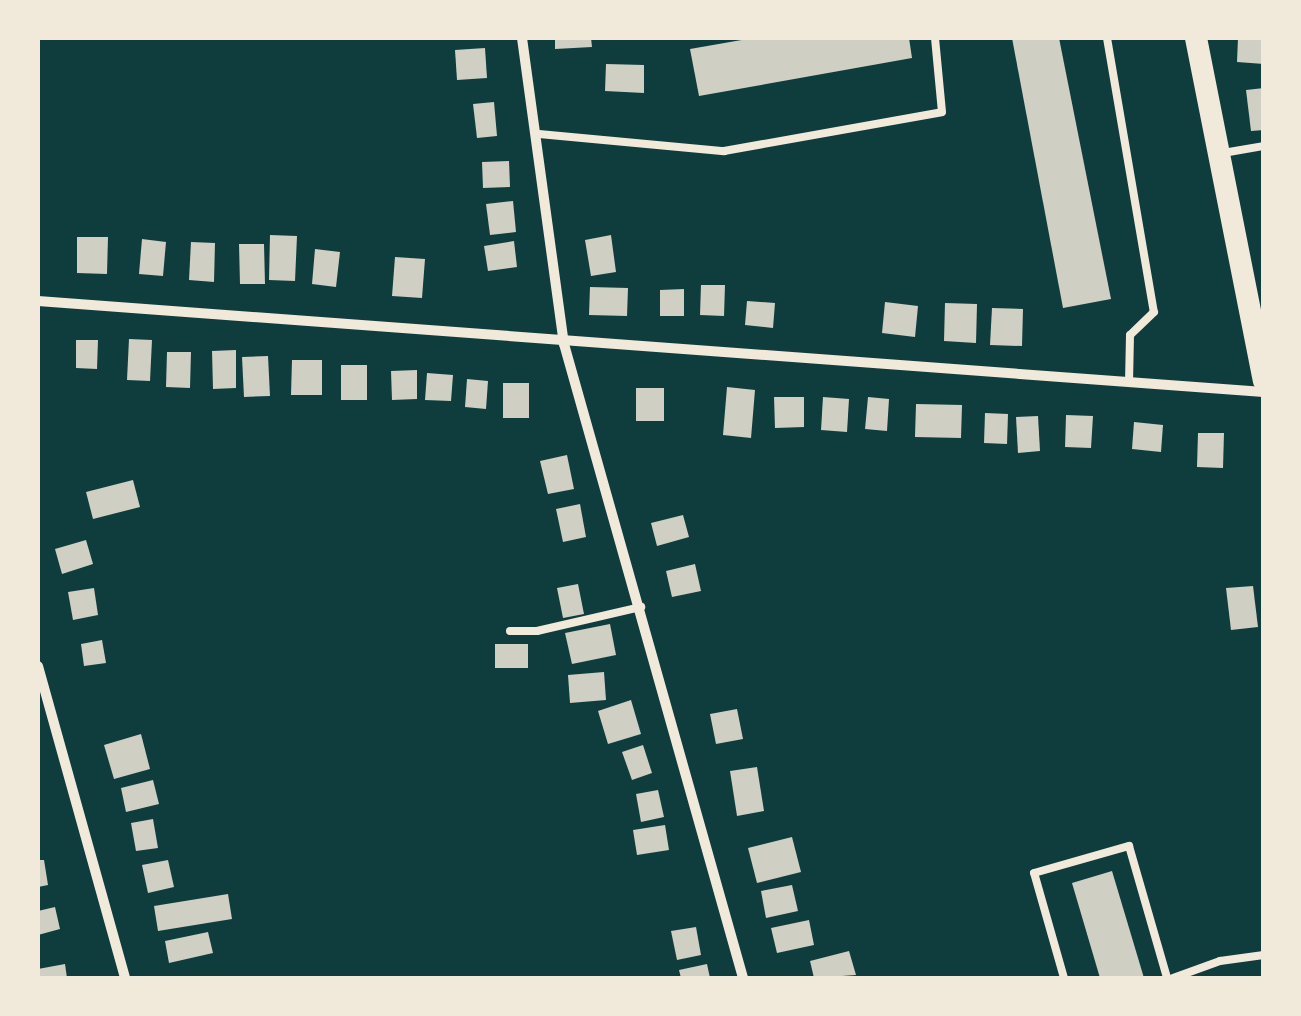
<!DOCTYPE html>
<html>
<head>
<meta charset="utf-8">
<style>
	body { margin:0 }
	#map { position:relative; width:1301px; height:1016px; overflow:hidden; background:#0f3d3e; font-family:"Open Sans",sans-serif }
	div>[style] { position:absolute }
	.building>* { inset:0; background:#cfcfc3 }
	.service>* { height:8px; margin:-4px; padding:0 4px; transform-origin:4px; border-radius:4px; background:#f1e9da }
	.minor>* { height:10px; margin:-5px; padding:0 5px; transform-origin:5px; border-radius:5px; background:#f1e9da }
	.primary>* { height:22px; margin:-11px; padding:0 11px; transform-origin:11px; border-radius:11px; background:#f1e9da }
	span { translate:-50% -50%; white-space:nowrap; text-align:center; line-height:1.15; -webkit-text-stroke:8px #f1e9da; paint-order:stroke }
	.frame { position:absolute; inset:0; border:40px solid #f1e9da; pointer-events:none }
</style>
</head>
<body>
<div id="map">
	<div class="building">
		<i style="clip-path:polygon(555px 38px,591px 38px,592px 47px,555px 49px)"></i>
		<i style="clip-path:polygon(753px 38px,909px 38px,912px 58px,699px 96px,690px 49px)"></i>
		<i style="clip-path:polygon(1012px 38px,1059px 38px,1111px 299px,1063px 308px)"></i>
		<i style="clip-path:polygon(1238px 38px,1264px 38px,1264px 64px,1237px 62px)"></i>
		<i style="clip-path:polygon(485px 48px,487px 78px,457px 80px,455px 50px)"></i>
		<i style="clip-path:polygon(606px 64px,644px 65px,644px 93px,605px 91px)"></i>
		<i style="clip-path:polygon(1264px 88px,1264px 130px,1251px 131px,1246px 90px)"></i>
		<i style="clip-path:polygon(494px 102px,497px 136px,477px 138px,473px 104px)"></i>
		<i style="clip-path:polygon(509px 161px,510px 187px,483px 188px,482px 162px)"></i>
		<i style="clip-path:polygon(513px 201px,516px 232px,490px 235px,486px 204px)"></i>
		<i style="clip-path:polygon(270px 235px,297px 236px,295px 281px,269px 280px)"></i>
		<i style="clip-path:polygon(611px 235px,616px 272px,591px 276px,585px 240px)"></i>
		<i style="clip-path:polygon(77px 237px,108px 237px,107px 274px,77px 273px)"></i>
		<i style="clip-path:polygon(142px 239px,166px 242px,163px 276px,139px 274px)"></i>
		<i style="clip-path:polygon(514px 241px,517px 267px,488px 271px,484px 246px)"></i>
		<i style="clip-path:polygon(191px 242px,215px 243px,214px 282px,189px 280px)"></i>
		<i style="clip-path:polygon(239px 244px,264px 244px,265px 284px,240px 284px)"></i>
		<i style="clip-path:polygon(315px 249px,340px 252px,336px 287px,312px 284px)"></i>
		<i style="clip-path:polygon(395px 257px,425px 259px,422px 298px,392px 296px)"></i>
		<i style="clip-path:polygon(701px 285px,725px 285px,724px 316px,700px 315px)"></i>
		<i style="clip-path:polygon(590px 287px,628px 288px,627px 316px,589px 315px)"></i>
		<i style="clip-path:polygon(684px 289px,684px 316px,660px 316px,660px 290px)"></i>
		<i style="clip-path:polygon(747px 301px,775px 303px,773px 328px,745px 325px)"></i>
		<i style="clip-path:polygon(885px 302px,918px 306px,915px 337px,882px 333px)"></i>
		<i style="clip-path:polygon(945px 303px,977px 304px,976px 343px,944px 341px)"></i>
		<i style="clip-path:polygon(992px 308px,1023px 309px,1022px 346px,990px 345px)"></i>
		<i style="clip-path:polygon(129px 339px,152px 340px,150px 381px,127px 380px)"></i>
		<i style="clip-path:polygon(76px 340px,98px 340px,97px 369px,76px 368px)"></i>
		<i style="clip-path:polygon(236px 350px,236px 388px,213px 389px,212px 351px)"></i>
		<i style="clip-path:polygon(167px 352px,191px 352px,190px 388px,166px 387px)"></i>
		<i style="clip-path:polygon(268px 356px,270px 396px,244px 397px,242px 357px)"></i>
		<i style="clip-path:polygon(292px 360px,322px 360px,322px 395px,291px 395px)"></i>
		<i style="clip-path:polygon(341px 365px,367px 365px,367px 400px,341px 400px)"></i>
		<i style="clip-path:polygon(417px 370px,417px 399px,392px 400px,391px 371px)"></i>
		<i style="clip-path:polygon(427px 373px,453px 375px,451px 401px,425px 400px)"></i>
		<i style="clip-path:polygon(467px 379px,488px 381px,486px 409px,465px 407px)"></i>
		<i style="clip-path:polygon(503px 383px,529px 383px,529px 418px,503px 418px)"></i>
		<i style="clip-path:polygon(727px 387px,755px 390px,751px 438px,723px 435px)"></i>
		<i style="clip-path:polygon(636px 388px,664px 388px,664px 421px,636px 421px)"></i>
		<i style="clip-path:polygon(774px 397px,804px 397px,804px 427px,775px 428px)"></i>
		<i style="clip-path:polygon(823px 397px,849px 399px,847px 432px,821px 430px)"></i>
		<i style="clip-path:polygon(868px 397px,889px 399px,887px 431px,865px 429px)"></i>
		<i style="clip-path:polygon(916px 404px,962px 405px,961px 438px,915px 437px)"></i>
		<i style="clip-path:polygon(985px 413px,1008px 414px,1007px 444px,984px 443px)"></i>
		<i style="clip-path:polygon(1066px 415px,1093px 416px,1091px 448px,1065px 447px)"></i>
		<i style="clip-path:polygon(1038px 416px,1040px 451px,1018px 453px,1016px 417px)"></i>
		<i style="clip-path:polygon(1134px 422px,1163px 425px,1161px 452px,1132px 449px)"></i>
		<i style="clip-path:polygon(1198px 433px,1224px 433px,1223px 468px,1197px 467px)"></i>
		<i style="clip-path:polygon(567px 455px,574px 489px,548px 494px,540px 461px)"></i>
		<i style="clip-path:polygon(133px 480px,140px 507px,93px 519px,86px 492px)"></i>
		<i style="clip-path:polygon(580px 504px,586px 537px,563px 542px,556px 509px)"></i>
		<i style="clip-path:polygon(683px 515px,689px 537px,657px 546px,651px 523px)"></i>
		<i style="clip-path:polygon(86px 540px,93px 564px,62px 574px,55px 549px)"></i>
		<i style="clip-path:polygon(695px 564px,701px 591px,672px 597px,666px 571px)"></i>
		<i style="clip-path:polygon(578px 584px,584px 614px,563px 618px,557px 588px)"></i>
		<i style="clip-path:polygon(1253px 586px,1258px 627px,1231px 630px,1226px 588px)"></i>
		<i style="clip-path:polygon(94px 588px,98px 615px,73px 620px,68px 592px)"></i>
		<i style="clip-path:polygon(610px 624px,616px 655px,572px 664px,565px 633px)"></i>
		<i style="clip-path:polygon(102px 640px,106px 663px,84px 666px,81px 644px)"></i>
		<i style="clip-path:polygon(495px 644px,528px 644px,528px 668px,495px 668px)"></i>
		<i style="clip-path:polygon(604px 672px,606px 700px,570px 703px,568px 675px)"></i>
		<i style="clip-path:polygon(631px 700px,641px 734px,608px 744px,598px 711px)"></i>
		<i style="clip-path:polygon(737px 709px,743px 739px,716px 744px,710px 714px)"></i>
		<i style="clip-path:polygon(141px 734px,150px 769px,114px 779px,104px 745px)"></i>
		<i style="clip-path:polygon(643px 745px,652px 773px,632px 780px,622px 752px)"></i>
		<i style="clip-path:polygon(757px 767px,764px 811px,737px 816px,730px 771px)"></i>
		<i style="clip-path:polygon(153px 780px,159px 804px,126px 812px,121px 788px)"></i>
		<i style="clip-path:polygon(658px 790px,664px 817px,641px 822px,636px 794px)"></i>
		<i style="clip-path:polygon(153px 819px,158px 848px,136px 851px,131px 823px)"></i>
		<i style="clip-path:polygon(665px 825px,669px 850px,637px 855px,633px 830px)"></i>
		<i style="clip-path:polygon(792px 837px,801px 872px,757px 883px,748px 848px)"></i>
		<i style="clip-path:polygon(38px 860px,44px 860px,48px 885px,38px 887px)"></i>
		<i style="clip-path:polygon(168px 860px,174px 887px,148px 893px,142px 865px)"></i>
		<i style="clip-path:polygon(1112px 871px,1144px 978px,1100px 978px,1072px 883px)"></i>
		<i style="clip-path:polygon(792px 885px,798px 911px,766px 918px,761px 891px)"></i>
		<i style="clip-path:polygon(228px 894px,232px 919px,158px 931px,154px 906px)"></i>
		<i style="clip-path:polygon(55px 907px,60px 929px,38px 935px,38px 911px)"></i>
		<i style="clip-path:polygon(809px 920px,814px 945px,777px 953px,771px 928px)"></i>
		<i style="clip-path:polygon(696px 927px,701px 955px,677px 960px,671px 931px)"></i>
		<i style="clip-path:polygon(208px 932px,213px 953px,169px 963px,165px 941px)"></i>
		<i style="clip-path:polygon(849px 951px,856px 975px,814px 978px,810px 961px)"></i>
		<i style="clip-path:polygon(65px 964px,67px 978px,38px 978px,38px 969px)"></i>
		<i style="clip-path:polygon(707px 964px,710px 978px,681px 978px,679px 970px)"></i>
	</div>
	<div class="service">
		<i style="left:1107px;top:38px;width:278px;rotate:80.3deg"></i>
		<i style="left:1154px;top:312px;width:33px;rotate:136deg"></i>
		<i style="left:1130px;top:335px;width:46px;rotate:91.2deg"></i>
		<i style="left:539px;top:134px;width:186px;rotate:5.3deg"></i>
		<i style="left:724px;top:151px;width:221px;rotate:-10.1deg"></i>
		<i style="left:942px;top:112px;width:74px;rotate:-95.4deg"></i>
		<i style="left:1223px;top:153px;width:42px;rotate:-9.7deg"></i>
		<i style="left:510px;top:631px;width:27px"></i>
		<i style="left:537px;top:631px;width:107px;rotate:-13deg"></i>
		<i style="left:1064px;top:978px;width:109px;rotate:-105.9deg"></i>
		<i style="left:1034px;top:873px;width:99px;rotate:-15.9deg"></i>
		<i style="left:1129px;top:846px;width:137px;rotate:73.9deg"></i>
		<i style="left:1173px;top:978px;width:50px;rotate:-19.9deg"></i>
		<i style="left:1220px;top:961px;width:44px;rotate:-7.8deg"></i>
	</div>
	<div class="minor">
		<i style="left:522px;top:38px;width:309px;rotate:82.2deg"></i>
		<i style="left:564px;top:344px;width:659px;rotate:74.23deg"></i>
		<i style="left:38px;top:301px;width:1229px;rotate:4.25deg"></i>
		<i style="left:38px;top:666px;width:324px;rotate:74.4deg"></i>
	</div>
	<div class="primary">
		<i style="left:1196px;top:38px;width:349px;rotate:78.8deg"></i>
	</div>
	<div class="frame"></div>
</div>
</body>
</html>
